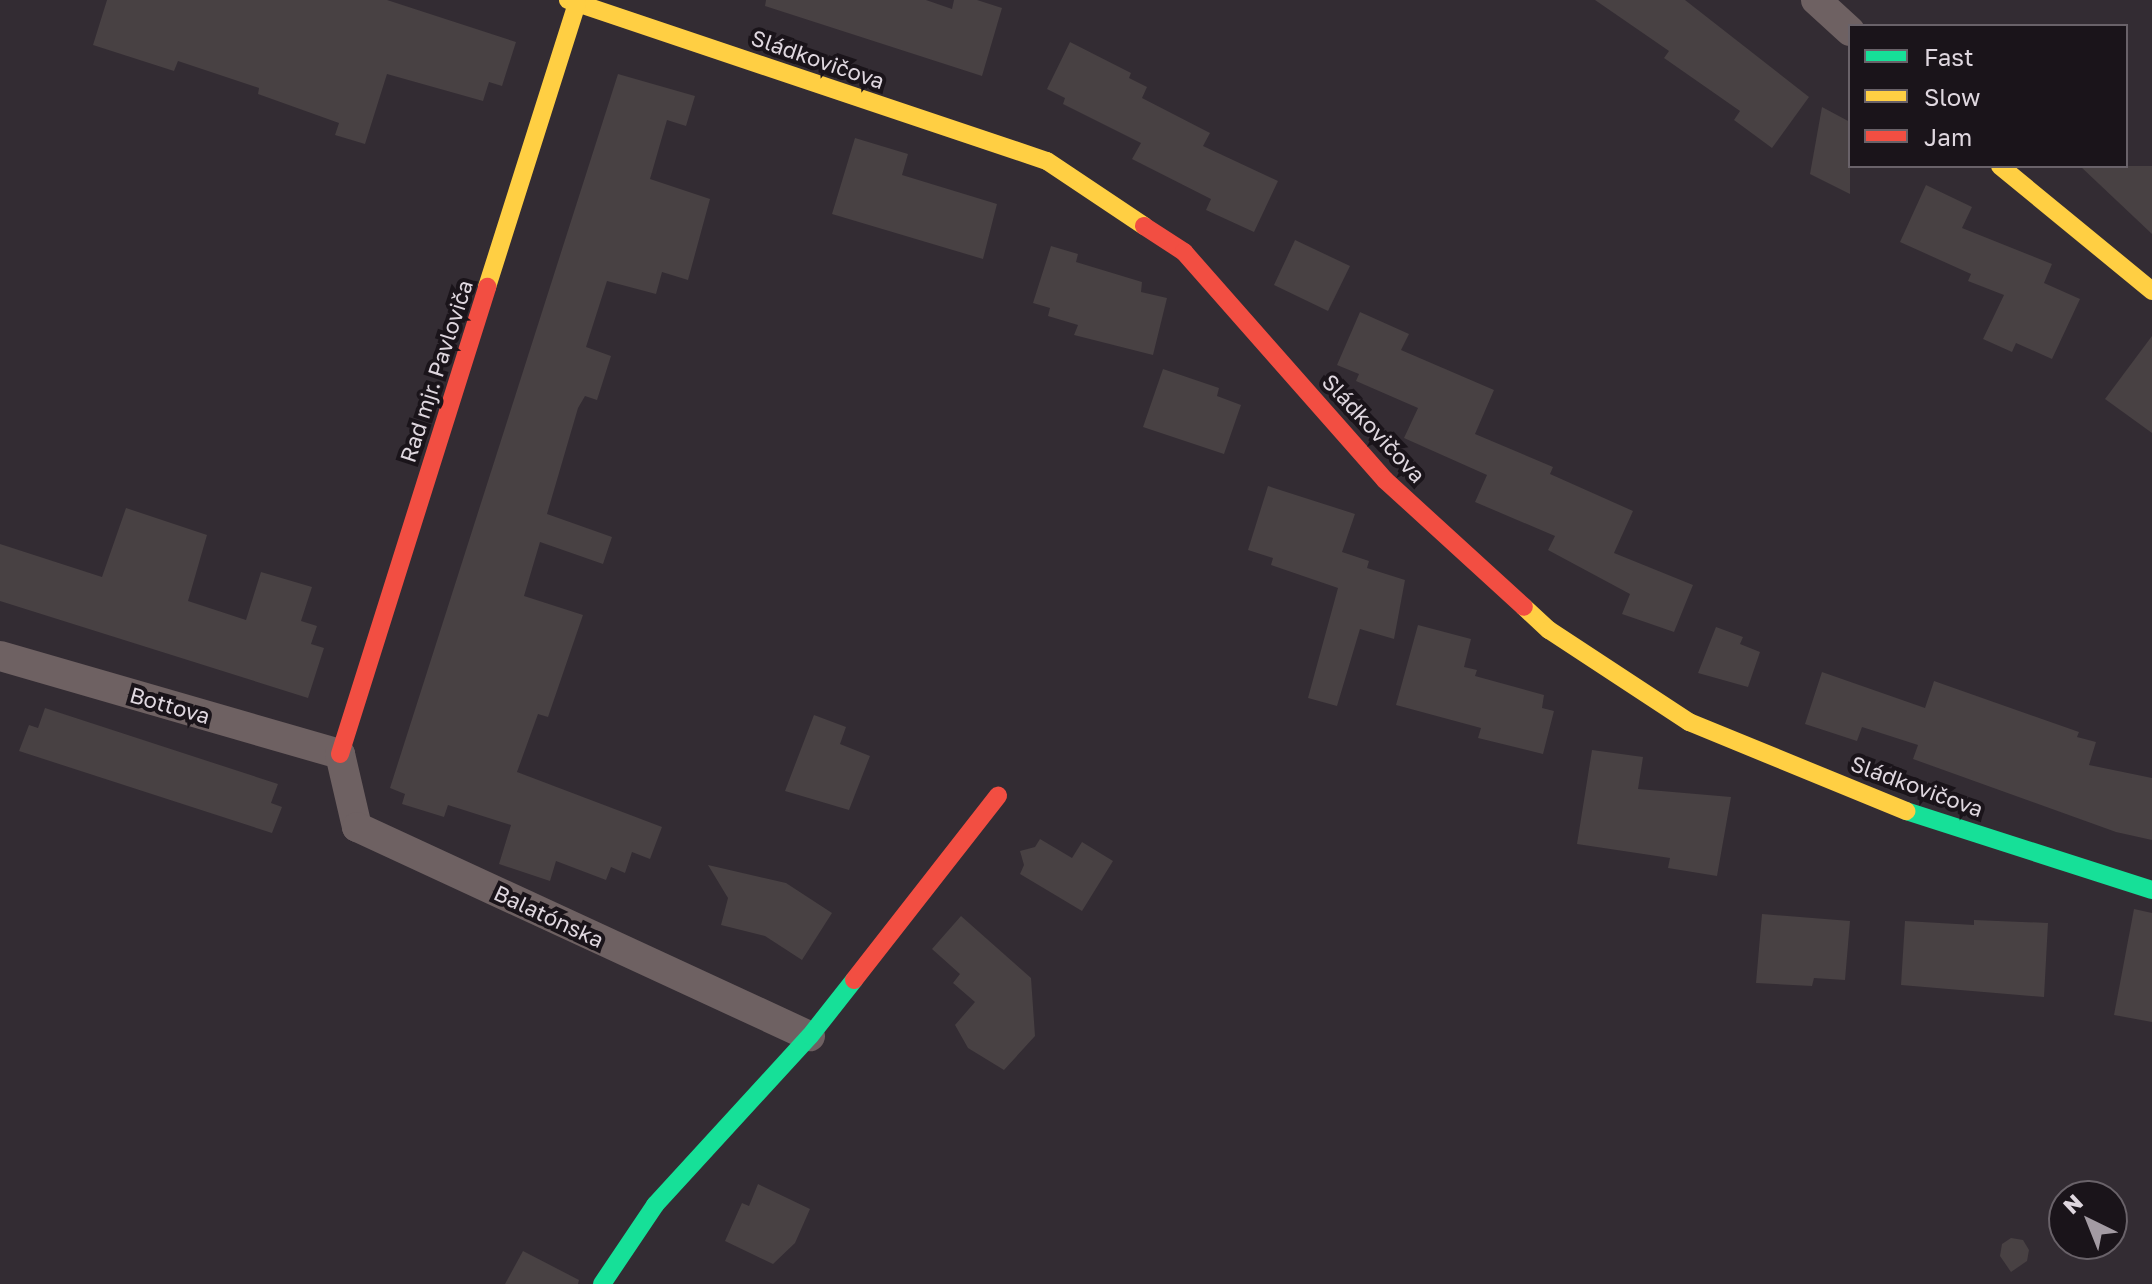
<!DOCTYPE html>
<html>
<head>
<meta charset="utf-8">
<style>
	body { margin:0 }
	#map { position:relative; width:2152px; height:1284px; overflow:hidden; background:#332c33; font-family:"Golos Text",sans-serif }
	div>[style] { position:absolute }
	.building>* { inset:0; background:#484143 }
	.street>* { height:30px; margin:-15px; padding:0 15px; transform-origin:15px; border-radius:15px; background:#6e6162 }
	.fast>* { height:18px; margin:-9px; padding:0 9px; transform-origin:9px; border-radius:9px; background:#16e098 }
	.slow>* { height:18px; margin:-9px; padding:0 9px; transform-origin:9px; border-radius:9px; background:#ffcf43 }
	.jam>* { height:18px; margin:-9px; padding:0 9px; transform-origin:9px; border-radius:9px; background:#f24e42 }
	span { translate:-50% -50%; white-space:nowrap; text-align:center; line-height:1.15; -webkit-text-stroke:8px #1a141a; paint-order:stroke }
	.street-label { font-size:22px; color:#dfd7df }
	.legend { position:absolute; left:1848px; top:24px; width:280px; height:144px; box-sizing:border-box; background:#1a141a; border:2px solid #696269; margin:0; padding:10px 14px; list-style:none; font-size:24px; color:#dfd7df }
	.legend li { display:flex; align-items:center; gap:16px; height:40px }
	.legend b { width:40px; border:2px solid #696269 }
	.north { position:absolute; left:2048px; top:1180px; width:80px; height:80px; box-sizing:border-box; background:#1a141a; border:2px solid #696269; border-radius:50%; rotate:317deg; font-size:22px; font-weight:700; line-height:32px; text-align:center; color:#dfd7df }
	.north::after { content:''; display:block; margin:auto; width:28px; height:36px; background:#a39ba3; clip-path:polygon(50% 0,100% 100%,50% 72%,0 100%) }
</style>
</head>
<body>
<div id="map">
	<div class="building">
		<i style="clip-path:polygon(107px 0,387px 0,516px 42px,502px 86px,489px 82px,483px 101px,387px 74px,365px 144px,335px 135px,339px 123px,258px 94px,259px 88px,178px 61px,174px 71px,93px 45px)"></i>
		<i style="clip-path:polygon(766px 0,926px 0,952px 9px,954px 0,977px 0,1002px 8px,982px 76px,765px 6px)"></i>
		<i style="clip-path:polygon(1595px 0,1685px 0,1809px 97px,1772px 148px,1734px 120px,1740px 111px,1664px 58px,1669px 51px)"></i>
		<i style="clip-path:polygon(1070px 42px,1131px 73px,1129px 78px,1147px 87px,1142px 98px,1210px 133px,1203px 146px,1278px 181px,1254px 232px,1206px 210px,1211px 199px,1132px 159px,1141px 143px,1063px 104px,1065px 98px,1047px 89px)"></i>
		<i style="clip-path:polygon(618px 74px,695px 96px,686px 126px,667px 120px,650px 179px,710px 199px,688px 280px,662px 272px,656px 294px,607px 281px,586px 347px,611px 356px,597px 400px,585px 396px,578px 408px,547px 514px,612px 537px,603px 564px,540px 542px,524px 596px,583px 615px,548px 717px,538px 714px,517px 772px,662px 827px,650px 859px,632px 852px,625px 873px,611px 867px,606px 880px,556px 861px,550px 881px,499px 864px,511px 825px,448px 805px,444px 817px,402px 804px,405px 794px,390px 788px)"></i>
		<i style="clip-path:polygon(1822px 107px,1850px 122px,1850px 194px,1810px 174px)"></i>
		<i style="clip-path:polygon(855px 138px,908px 154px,902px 175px,997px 204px,983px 259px,832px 214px)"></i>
		<i style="clip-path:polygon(2080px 166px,2152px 166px,2152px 234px)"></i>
		<i style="clip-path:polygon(1926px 185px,1972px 207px,1962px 228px,2052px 264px,2044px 283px,2080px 299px,2052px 359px,2016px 343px,2012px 352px,1983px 339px,2004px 295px,1968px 281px,1971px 274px,1900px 242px)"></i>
		<i style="clip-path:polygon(1295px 240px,1350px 266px,1328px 311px,1274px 285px)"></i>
		<i style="clip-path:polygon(1051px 246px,1078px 254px,1076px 262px,1142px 282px,1141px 292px,1167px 298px,1153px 355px,1074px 335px,1078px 325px,1048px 316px,1050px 308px,1033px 303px)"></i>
		<i style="clip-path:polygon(1360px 312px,1409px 334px,1401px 350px,1494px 390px,1475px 434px,1553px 467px,1550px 474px,1633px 511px,1614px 553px,1693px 585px,1674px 632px,1622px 614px,1630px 594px,1548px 550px,1555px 536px,1475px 502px,1487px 475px,1404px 438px,1418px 408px,1356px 381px,1359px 374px,1337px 365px)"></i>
		<i style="clip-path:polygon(2152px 336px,2152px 433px,2105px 399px)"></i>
		<i style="clip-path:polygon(1163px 369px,1219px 388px,1217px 396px,1241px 405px,1224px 454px,1143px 427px)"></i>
		<i style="clip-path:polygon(1268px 486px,1355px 514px,1342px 552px,1369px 561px,1367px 568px,1405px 580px,1394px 639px,1360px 629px,1337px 706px,1308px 698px,1338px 588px,1271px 565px,1273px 558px,1248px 550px)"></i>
		<i style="clip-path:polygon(126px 508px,207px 535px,188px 601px,246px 620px,261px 572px,312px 587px,301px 621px,317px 626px,311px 644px,324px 648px,308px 698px,0 601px,0 544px,102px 577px)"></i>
		<i style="clip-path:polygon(1418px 625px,1471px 639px,1464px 667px,1477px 670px,1475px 676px,1544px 695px,1542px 708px,1554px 711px,1543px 754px,1478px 738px,1481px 728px,1396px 705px)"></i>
		<i style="clip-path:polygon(1716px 627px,1743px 637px,1740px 644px,1760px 652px,1748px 687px,1698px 673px)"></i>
		<i style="clip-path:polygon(1822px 672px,1925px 708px,1934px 681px,2079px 732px,2077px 737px,2096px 742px,2089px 765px,2152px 778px,2152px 840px,2116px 832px,1913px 759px,1918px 745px,1862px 727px,1857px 741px,1805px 724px)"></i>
		<i style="clip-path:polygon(45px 708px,278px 784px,271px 803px,282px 807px,272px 833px,19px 751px,29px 725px,38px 728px)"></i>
		<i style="clip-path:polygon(814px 715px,846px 727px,840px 744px,870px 756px,849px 810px,785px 791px)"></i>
		<i style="clip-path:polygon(1592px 750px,1643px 757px,1638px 789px,1731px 797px,1717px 876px,1668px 868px,1670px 858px,1577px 844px)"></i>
		<i style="clip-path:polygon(1040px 839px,1072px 858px,1082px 842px,1113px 861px,1082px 911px,1020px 874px,1024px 865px,1020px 851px,1035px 847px)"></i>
		<i style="clip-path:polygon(708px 865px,786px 883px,832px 913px,802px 960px,765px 936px,721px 925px,728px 898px)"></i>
		<i style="clip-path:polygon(2134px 909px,2152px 913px,2152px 1022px,2114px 1015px)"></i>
		<i style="clip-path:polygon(1762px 914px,1850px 921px,1845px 980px,1814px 978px,1812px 986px,1756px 983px)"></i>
		<i style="clip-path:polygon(961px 916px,1031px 978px,1035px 1036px,1004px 1070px,968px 1048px,955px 1025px,975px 1002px,953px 983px,960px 974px,932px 949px)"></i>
		<i style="clip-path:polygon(1974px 920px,2048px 923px,2044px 997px,1901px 985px,1905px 921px,1974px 925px)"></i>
		<i style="clip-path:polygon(758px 1184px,810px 1209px,795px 1243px,773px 1264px,725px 1241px,742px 1203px,749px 1206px)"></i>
		<i style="clip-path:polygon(2011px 1238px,2023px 1240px,2029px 1250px,2027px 1261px,2011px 1272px,2000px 1256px,2002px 1244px)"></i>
		<i style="clip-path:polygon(523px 1251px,579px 1280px,578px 1284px,505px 1284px)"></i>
	</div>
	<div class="street">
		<i style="left:1816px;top:0;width:46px;rotate:42.4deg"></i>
		<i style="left:0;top:656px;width:354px;rotate:16.1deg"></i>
		<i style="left:340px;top:754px;width:75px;rotate:76.9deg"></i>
		<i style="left:357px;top:827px;width:499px;rotate:24.8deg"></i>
	</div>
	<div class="fast">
		<i style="left:1906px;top:811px;width:258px;rotate:17.8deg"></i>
		<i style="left:602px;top:1284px;width:95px;rotate:-56.1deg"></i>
		<i style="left:655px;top:1205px;width:229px;rotate:-47.5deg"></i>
		<i style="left:810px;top:1036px;width:71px;rotate:-51.8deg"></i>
	</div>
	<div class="slow">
		<i style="left:568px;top:0;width:505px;rotate:18.58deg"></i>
		<i style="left:1047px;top:161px;width:117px;rotate:33.8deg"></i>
		<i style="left:2000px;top:166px;width:197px;rotate:39.4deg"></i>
		<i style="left:487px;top:287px;width:298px;rotate:-72.4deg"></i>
		<i style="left:1524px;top:607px;width:34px;rotate:43deg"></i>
		<i style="left:1549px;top:630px;width:168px;rotate:33.3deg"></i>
		<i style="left:1689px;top:722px;width:235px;rotate:22.3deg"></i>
	</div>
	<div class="jam">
		<i style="left:1144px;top:226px;width:48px;rotate:33deg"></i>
		<i style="left:1184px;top:252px;width:304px;rotate:48.6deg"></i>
		<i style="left:1385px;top:480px;width:188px;rotate:42.4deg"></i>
		<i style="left:340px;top:754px;width:490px;rotate:-72.5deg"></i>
		<i style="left:854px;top:980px;width:234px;rotate:-52deg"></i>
	</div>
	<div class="street-label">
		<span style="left:818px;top:59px;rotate:19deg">Sládkovičova</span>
		<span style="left:436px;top:371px;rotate:-72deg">Rad mjr. Pavloviča</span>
		<span style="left:1374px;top:428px;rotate:47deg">Sládkovičova</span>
		<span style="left:170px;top:705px;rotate:16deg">Bottova</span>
		<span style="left:1917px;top:786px;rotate:20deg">Sládkovičova</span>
		<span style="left:549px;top:916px;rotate:25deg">Balatónska</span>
	</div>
	<ul class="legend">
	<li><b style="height:10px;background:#16e098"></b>Fast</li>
	<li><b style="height:10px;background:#ffcf43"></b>Slow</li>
	<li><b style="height:10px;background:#f24e42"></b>Jam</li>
	</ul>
	<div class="north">N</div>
</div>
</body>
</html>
